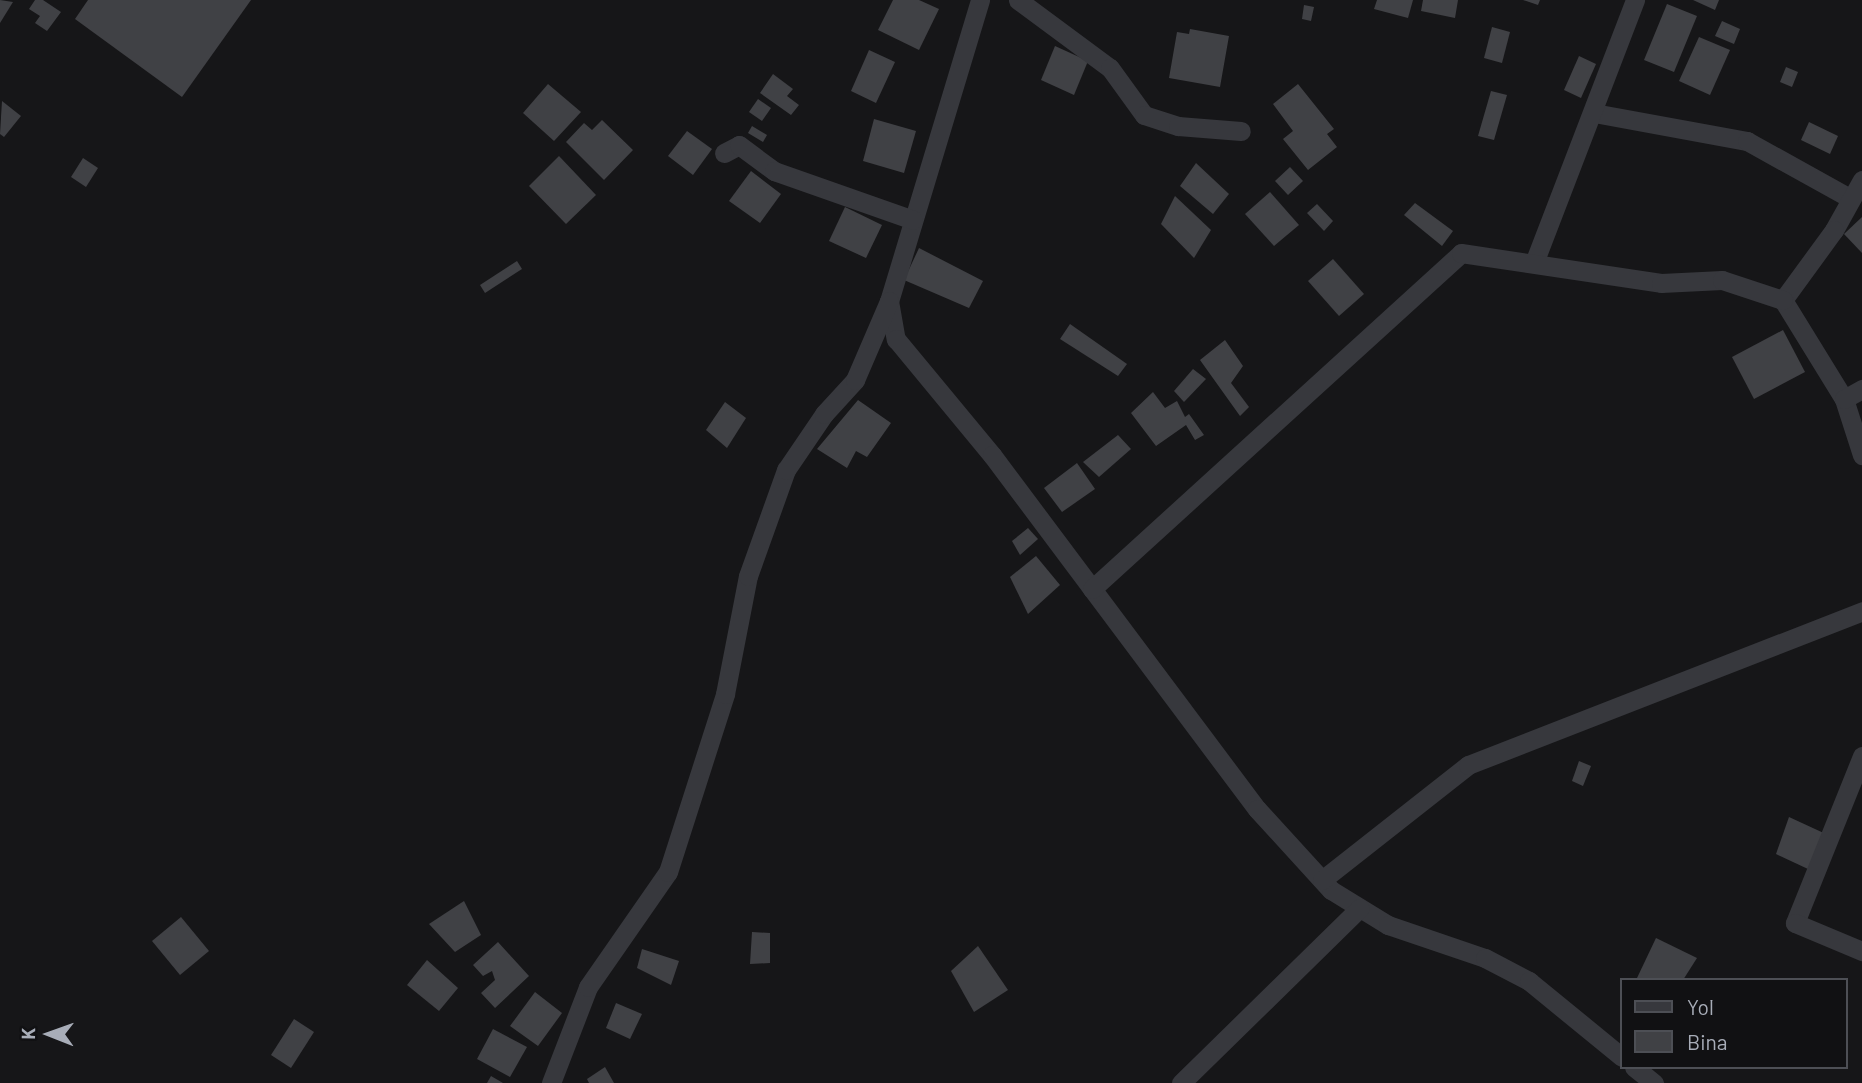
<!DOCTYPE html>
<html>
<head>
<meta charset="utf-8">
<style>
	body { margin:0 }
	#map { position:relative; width:1862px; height:1083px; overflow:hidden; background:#161618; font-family:Barlow,sans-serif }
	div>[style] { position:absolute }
	.building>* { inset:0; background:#404145 }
	.street>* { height:19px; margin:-9.5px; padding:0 9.5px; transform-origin:9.5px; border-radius:9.5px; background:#37383d }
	span { translate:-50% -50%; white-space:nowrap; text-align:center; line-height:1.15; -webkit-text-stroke:5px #111113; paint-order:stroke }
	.legend { position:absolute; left:1620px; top:978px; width:228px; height:91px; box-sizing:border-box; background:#111113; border:2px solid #4d4f55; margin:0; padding:9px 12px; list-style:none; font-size:21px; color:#a8adb8 }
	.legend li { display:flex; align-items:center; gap:14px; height:35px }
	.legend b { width:35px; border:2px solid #4d4f55 }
	.north { position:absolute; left:14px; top:999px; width:70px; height:70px; -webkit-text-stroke:5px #111113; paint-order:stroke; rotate:271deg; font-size:19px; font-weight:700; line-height:28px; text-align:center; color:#a8adb8 }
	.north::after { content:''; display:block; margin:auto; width:24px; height:32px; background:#a8adb8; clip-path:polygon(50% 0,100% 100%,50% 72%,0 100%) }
</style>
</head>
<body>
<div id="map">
	<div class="building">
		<i style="clip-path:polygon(0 0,13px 2px,0 23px)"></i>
		<i style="clip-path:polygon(35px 0,43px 0,61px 12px,47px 31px,35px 23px,40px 16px,29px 9px)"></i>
		<i style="clip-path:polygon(88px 0,251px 0,182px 97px,75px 19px)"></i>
		<i style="clip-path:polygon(893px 0,919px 0,939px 9px,919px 50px,878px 30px)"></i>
		<i style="clip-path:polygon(1377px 0,1413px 0,1408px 18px,1374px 9px)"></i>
		<i style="clip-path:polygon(1423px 0,1458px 0,1455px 18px,1421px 11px)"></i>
		<i style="clip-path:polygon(1523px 0,1540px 0,1538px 5px)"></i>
		<i style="clip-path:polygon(1693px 0,1719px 0,1715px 10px)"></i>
		<i style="clip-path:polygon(1667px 4px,1697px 16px,1674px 72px,1644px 60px)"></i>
		<i style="clip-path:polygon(1304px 5px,1314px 7px,1311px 21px,1302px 19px)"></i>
		<i style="clip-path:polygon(1722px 21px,1740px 29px,1734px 44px,1715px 36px)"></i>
		<i style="clip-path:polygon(1492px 27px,1510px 32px,1502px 63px,1484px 58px)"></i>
		<i style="clip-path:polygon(1190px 29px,1229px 36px,1220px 87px,1169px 78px,1177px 32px,1189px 34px)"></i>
		<i style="clip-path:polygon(1699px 37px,1730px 50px,1710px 95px,1679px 81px)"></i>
		<i style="clip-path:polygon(1055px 46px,1088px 61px,1074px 95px,1041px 80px)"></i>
		<i style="clip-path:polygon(869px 50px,895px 62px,876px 103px,851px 91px)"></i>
		<i style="clip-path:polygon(1579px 56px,1596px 64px,1581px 98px,1564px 90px)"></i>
		<i style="clip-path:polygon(1786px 67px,1798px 72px,1792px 87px,1780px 82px)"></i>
		<i style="clip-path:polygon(773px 74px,793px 89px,787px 96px,799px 105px,791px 115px,760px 93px)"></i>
		<i style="clip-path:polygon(548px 84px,581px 112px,554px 141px,523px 113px)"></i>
		<i style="clip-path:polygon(1298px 84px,1334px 129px,1327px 134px,1337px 147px,1308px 170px,1283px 139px,1293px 131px,1273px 104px)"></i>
		<i style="clip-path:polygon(1491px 91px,1507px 95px,1494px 140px,1478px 136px)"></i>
		<i style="clip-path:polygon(758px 99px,771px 108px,762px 121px,749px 112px)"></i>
		<i style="clip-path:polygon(2px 101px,21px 116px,4px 137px,0 134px)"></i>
		<i style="clip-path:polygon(874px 119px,916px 131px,904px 173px,863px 161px)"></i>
		<i style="clip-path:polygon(602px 120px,633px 150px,604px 180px,566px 142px,584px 123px,592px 130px)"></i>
		<i style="clip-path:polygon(1809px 122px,1838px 136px,1830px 154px,1801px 140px)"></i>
		<i style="clip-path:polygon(752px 126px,767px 135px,763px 142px,748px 133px)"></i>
		<i style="clip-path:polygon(687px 131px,712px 149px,693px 175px,668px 156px)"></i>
		<i style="clip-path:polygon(559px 156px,596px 195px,566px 224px,529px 186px)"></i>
		<i style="clip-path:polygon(83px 158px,98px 168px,86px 187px,71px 177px)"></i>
		<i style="clip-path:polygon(1196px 163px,1229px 194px,1213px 214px,1180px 186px)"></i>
		<i style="clip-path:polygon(1290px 167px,1303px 181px,1288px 195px,1275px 181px)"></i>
		<i style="clip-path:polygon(751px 171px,781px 194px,760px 223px,729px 201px)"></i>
		<i style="clip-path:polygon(1270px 192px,1299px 225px,1274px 246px,1245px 214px)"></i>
		<i style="clip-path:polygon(1175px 196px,1211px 230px,1194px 258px,1161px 224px)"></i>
		<i style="clip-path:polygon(1415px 203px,1453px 231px,1442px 246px,1404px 215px)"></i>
		<i style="clip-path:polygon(1317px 204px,1333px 221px,1324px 231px,1307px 213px)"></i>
		<i style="clip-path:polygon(845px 207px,882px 225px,866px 258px,829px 241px)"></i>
		<i style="clip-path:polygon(1862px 217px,1862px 253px,1844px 234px)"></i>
		<i style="clip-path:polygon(919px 248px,983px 281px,969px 308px,904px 280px)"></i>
		<i style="clip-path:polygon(1333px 259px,1364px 294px,1339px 316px,1308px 281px)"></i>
		<i style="clip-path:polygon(517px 261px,522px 269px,485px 293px,480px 285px)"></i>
		<i style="clip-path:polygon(1070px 324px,1127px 364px,1118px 376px,1060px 339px)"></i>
		<i style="clip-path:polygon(1783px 330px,1805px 372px,1754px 399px,1732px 357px)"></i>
		<i style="clip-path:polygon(1225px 340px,1243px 366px,1231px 383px,1249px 407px,1240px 416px,1200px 360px)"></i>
		<i style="clip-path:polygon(1193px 369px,1206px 379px,1184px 402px,1174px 391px)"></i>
		<i style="clip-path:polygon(1153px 392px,1165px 408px,1177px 401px,1185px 417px,1189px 414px,1204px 435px,1195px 440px,1186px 425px,1156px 446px,1131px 413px)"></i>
		<i style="clip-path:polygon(858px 400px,891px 423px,867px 457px,856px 451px,847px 468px,817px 449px)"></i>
		<i style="clip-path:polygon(725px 402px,746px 418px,727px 448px,706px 430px)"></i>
		<i style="clip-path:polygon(1118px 435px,1131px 449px,1099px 477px,1083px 462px)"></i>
		<i style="clip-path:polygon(1077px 463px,1095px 489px,1062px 512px,1044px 488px)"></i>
		<i style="clip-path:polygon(1028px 528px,1038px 539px,1020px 555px,1012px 541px)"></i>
		<i style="clip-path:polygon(1036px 556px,1060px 585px,1028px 614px,1010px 577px)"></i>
		<i style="clip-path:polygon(1579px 761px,1591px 766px,1583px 786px,1572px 781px)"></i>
		<i style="clip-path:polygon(1789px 817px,1828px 835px,1808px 869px,1776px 854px)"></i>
		<i style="clip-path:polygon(464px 901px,481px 935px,455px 952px,429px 924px)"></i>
		<i style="clip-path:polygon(181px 917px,209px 951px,180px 975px,152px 941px)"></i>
		<i style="clip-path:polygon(752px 932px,770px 933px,770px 963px,750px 964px)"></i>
		<i style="clip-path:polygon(1656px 938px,1697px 958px,1683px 980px,1637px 978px)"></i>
		<i style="clip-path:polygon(498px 942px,529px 976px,495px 1008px,481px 993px,495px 980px,492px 971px,483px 976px,473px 965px)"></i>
		<i style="clip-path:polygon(978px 946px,1008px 990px,974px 1012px,951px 971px)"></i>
		<i style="clip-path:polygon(642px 949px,679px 961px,671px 985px,637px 968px)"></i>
		<i style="clip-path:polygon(427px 960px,458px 988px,439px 1011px,407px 985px)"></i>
		<i style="clip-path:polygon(535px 992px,562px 1013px,538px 1046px,510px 1026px)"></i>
		<i style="clip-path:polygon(616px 1003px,642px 1014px,630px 1039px,606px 1028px)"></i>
		<i style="clip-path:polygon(294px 1019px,314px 1032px,291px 1068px,271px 1055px)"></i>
		<i style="clip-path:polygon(493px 1029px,527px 1047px,510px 1077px,477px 1059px)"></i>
		<i style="clip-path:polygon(605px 1067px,614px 1083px,589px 1083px,587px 1079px)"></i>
		<i style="clip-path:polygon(491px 1076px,503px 1083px,487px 1083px)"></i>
	</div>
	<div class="street">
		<i style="left:980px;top:0;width:314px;rotate:106.8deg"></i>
		<i style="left:889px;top:301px;width:39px;rotate:80deg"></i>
		<i style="left:896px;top:339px;width:151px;rotate:50.4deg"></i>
		<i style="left:992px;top:455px;width:442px;rotate:53.2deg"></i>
		<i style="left:1257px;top:809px;width:110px;rotate:47.6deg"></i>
		<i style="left:1331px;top:890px;width:67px;rotate:31.6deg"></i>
		<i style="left:1388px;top:925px;width:102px;rotate:18.8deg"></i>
		<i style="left:1485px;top:958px;width:50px;rotate:27.6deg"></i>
		<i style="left:1529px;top:981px;width:120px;rotate:39.3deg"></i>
		<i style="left:1018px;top:0;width:114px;rotate:36.5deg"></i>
		<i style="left:1110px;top:68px;width:58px;rotate:54.1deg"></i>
		<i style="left:1144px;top:115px;width:36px;rotate:18deg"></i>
		<i style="left:1178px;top:126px;width:63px;rotate:4.5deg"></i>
		<i style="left:1594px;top:113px;width:156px;rotate:10.4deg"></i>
		<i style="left:1747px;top:141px;width:118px;rotate:29deg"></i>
		<i style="left:724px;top:153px;width:17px;rotate:-28deg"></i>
		<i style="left:739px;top:145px;width:44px;rotate:36.6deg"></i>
		<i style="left:774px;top:171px;width:147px;rotate:19.4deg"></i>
		<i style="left:1862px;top:180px;width:57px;rotate:119.2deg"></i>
		<i style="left:1834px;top:230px;width:87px;rotate:126.1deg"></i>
		<i style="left:1783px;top:300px;width:116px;rotate:58.4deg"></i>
		<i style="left:1844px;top:399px;width:59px;rotate:72.2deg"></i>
		<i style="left:1534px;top:263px;width:282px;rotate:-69deg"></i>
		<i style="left:1844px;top:399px;width:21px;rotate:-29deg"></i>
		<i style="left:1092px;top:589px;width:499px;rotate:-42.3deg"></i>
		<i style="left:1461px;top:253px;width:202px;rotate:8.5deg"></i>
		<i style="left:1661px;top:283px;width:61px;rotate:-2.8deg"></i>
		<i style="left:1722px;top:280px;width:64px;rotate:18.2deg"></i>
		<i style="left:1862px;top:756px;width:180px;rotate:111.9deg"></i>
		<i style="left:1795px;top:923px;width:73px;rotate:22.7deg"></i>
		<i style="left:1322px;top:880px;width:186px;rotate:-38.2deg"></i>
		<i style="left:1468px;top:765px;width:423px;rotate:-21.3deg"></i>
		<i style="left:1634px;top:1067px;width:26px;rotate:39deg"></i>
		<i style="left:551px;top:1083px;width:103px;rotate:-68.9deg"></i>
		<i style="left:588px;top:987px;width:140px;rotate:-55.2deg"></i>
		<i style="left:668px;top:872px;width:187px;rotate:-72.2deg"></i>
		<i style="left:725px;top:694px;width:120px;rotate:-79deg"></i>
		<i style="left:748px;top:576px;width:113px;rotate:-70.3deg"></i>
		<i style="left:786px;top:470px;width:68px;rotate:-55.8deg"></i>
		<i style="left:824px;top:414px;width:46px;rotate:-47.6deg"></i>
		<i style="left:855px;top:380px;width:86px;rotate:-66.7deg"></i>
		<i style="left:1181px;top:1083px;width:250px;rotate:-44.4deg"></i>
	</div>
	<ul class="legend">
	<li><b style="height:9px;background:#37383d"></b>Yol</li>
	<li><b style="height:19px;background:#404145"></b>Bina</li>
	</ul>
	<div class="north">K</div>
</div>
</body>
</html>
